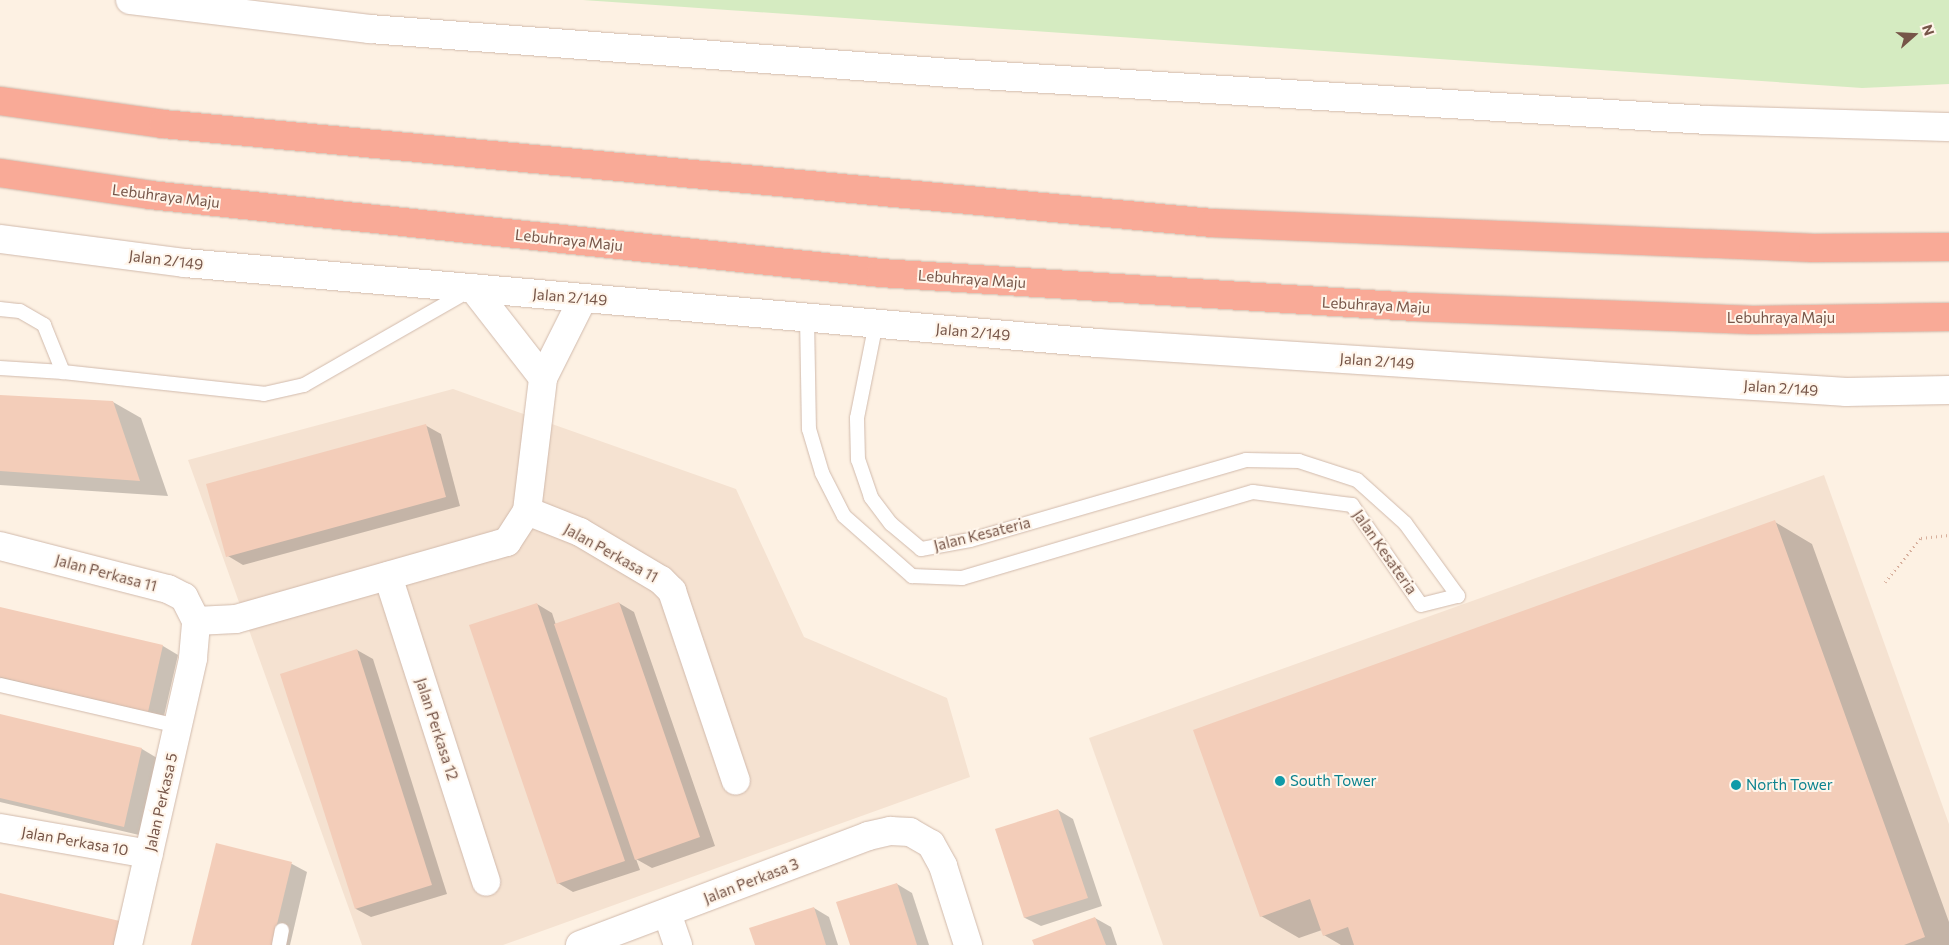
<!DOCTYPE html>
<html>
<head>
<meta charset="utf-8">
<style>
	body { margin:0 }
	#map { position:relative; width:1949px; height:945px; overflow:hidden; background:#fdf1e3; font-family:Commissioner,sans-serif }
	div>[style] { position:absolute }
	.residential>* { inset:0; background:#f5e2d1 }
	.green>* { inset:0; background:#d5ebc1 }
	.shadow>* { inset:0; background:#0003 }
	.building>* { inset:0; background:#f3cdb9 }
	.path>* { height:3px; margin-top:-1.5px; transform-origin:0; background:repeating-linear-gradient(90deg,#d8b09d 0 1px,transparent 0 5px) }
	.roads { filter:drop-shadow(0 0 1px #d1baac) drop-shadow(0 0 1px #d1baac) }
	.lane>* { height:14px; margin:-7px; padding:0 7px; transform-origin:7px; border-radius:7px; background:#fff }
	.street>* { height:28px; margin:-14px; padding:0 14px; transform-origin:14px; border-radius:14px; background:#fff }
	.secondary>* { height:28px; margin:-14px; padding:0 14px; transform-origin:14px; border-radius:14px; background:#fff }
	.highway>* { height:28px; margin:-14px; padding:0 14px; transform-origin:14px; border-radius:14px; background:#f9aa97 }
	.dots>* { width:14px; height:14px; translate:-50% -50%; box-sizing:border-box; border:2px solid #fff5ea; border-radius:50% }
	span { translate:-50% -50%; white-space:nowrap; text-align:center; line-height:1.15; -webkit-text-stroke:4px #fff5ea; paint-order:stroke }
	.street-label { font-size:15px; color:#765548 }
	.culture-label { font-size:15px; color:#0d838f }
	.left { translate:0 -50%; text-align:left }
	.north { position:absolute; left:1889px; top:10px; width:50px; height:50px; -webkit-text-stroke:4px #fff5ea; paint-order:stroke; rotate:71deg; font-size:14px; font-weight:700; line-height:20px; text-align:center; color:#765548 }
	.north::after { content:''; display:block; margin:auto; width:18px; height:22px; background:#765548; clip-path:polygon(50% 0,100% 100%,50% 72%,0 100%) }
</style>
</head>
<body>
<div id="map">
	<div class="residential">
		<i style="clip-path:polygon(453px 389px,736px 489px,804px 637px,947px 698px,970px 777px,503px 945px,362px 945px,188px 460px)"></i>
		<i style="clip-path:polygon(1824px 475px,1949px 824px,1949px 945px,1163px 945px,1089px 738px)"></i>
	</div>
	<div class="green">
		<i style="clip-path:polygon(583px 0,1949px 0,1949px 84px,1862px 88px)"></i>
	</div>
	<div class="shadow">
		<i style="clip-path:polygon(0 397px,113px 402px,141px 418px,168px 496px,0 485px)"></i>
		<i style="clip-path:polygon(425px 425px,441px 434px,460px 506px,243px 565px,228px 556px)"></i>
		<i style="clip-path:polygon(1775px 522px,1812px 544px,1949px 922px,1949px 945px,1341px 945px,1324px 935px,1322px 930px,1299px 938px,1261px 916px)"></i>
		<i style="clip-path:polygon(619px 603px,634px 612px,715px 846px,652px 868px,636px 859px,640px 870px,573px 892px,558px 883px,537px 604px,552px 613px,556px 625px)"></i>
		<i style="clip-path:polygon(0 608px,163px 646px,178px 655px,163px 720px,0 682px)"></i>
		<i style="clip-path:polygon(357px 650px,373px 659px,447px 894px,371px 917px,356px 909px)"></i>
		<i style="clip-path:polygon(0 716px,142px 749px,157px 758px,139px 835px,0 802px)"></i>
		<i style="clip-path:polygon(1058px 810px,1073px 819px,1102px 906px,1041px 926px,1025px 918px,996px 830px)"></i>
		<i style="clip-path:polygon(217px 845px,292px 864px,307px 872px,290px 945px,192px 945px)"></i>
		<i style="clip-path:polygon(897px 884px,912px 893px,929px 945px,851px 945px)"></i>
		<i style="clip-path:polygon(814px 908px,829px 917px,838px 945px,756px 945px)"></i>
		<i style="clip-path:polygon(1095px 918px,1111px 927px,1117px 945px,1036px 945px)"></i>
	</div>
	<div class="building">
		<i style="clip-path:polygon(0 395px,113px 401px,140px 481px,0 471px)"></i>
		<i style="clip-path:polygon(426px 424px,446px 497px,226px 557px,206px 484px)"></i>
		<i style="clip-path:polygon(1775px 520px,1925px 937px,1904px 945px,1354px 945px,1348px 927px,1323px 936px,1310px 899px,1260px 917px,1193px 730px)"></i>
		<i style="clip-path:polygon(619px 602px,700px 837px,635px 860px,554px 624px)"></i>
		<i style="clip-path:polygon(537px 603px,625px 861px,557px 884px,469px 625px)"></i>
		<i style="clip-path:polygon(0 607px,163px 645px,148px 712px,0 677px)"></i>
		<i style="clip-path:polygon(357px 649px,432px 885px,355px 909px,280px 674px)"></i>
		<i style="clip-path:polygon(0 714px,142px 748px,124px 827px,0 798px)"></i>
		<i style="clip-path:polygon(1058px 809px,1088px 898px,1024px 918px,995px 829px)"></i>
		<i style="clip-path:polygon(216px 843px,292px 862px,272px 945px,191px 945px)"></i>
		<i style="clip-path:polygon(897px 883px,917px 945px,850px 945px,836px 902px)"></i>
		<i style="clip-path:polygon(0 893px,124px 922px,118px 945px,0 945px)"></i>
		<i style="clip-path:polygon(814px 907px,826px 945px,755px 945px,749px 928px)"></i>
		<i style="clip-path:polygon(1095px 917px,1106px 945px,1034px 945px,1032px 940px)"></i>
	</div>
	<div class="path">
		<i style="left:1885px;top:582px;width:57px;rotate:-50.7deg"></i>
		<i style="left:1921px;top:538px;width:28px;rotate:-6deg"></i>
	</div>
	<div class="roads">
		<div class="lane">
			<i style="left:0;top:309px;width:20px;rotate:6deg"></i>
			<i style="left:20px;top:311px;width:28px;rotate:30deg"></i>
			<i style="left:44px;top:325px;width:51px;rotate:68deg"></i>
			<i style="left:63px;top:372px;width:202px;rotate:6.2deg"></i>
			<i style="left:264px;top:394px;width:41px;rotate:-12.7deg"></i>
			<i style="left:304px;top:385px;width:189px;rotate:-29.8deg"></i>
			<i style="left:807px;top:317px;width:112px;rotate:89deg"></i>
			<i style="left:809px;top:429px;width:46px;rotate:73.5deg"></i>
			<i style="left:822px;top:473px;width:48px;rotate:62.9deg"></i>
			<i style="left:844px;top:516px;width:91px;rotate:41.4deg"></i>
			<i style="left:912px;top:576px;width:50px;rotate:2.3deg"></i>
			<i style="left:962px;top:578px;width:303px;rotate:-16.5deg"></i>
			<i style="left:1253px;top:492px;width:100px;rotate:7.5deg"></i>
			<i style="left:1352px;top:505px;width:121px;rotate:55.4deg"></i>
			<i style="left:1421px;top:605px;width:38px;rotate:-14deg"></i>
			<i style="left:1458px;top:596px;width:90px;rotate:-126deg"></i>
			<i style="left:1405px;top:523px;width:64px;rotate:-138.1deg"></i>
			<i style="left:1357px;top:480px;width:61px;rotate:-161.9deg"></i>
			<i style="left:1299px;top:461px;width:53px;rotate:-178.9deg"></i>
			<i style="left:1246px;top:460px;width:287px;rotate:163.8deg"></i>
			<i style="left:970px;top:540px;width:50px;rotate:169.6deg"></i>
			<i style="left:921px;top:549px;width:39px;rotate:-140deg"></i>
			<i style="left:891px;top:524px;width:34px;rotate:-127deg"></i>
			<i style="left:871px;top:497px;width:39px;rotate:-109deg"></i>
			<i style="left:858px;top:460px;width:42px;rotate:-91.4deg"></i>
			<i style="left:857px;top:418px;width:97px;rotate:-78.7deg"></i>
			<i style="left:0;top:368px;width:63px;rotate:3.6deg"></i>
			<i style="left:0;top:685px;width:183px;rotate:13deg"></i>
			<i style="left:279px;top:945px;width:15px;rotate:-79deg"></i>
		</div>
		<div class="street">
			<i style="left:473px;top:288px;width:114px;rotate:52.1deg"></i>
			<i style="left:543px;top:378px;width:89px;rotate:-63.4deg"></i>
			<i style="left:527px;top:511px;width:57px;rotate:21.6deg"></i>
			<i style="left:580px;top:532px;width:94px;rotate:30.7deg"></i>
			<i style="left:661px;top:580px;width:16px;rotate:45deg"></i>
			<i style="left:672px;top:591px;width:200px;rotate:71.4deg"></i>
			<i style="left:0;top:546px;width:173px;rotate:14.4deg"></i>
			<i style="left:168px;top:589px;width:18px;rotate:27deg"></i>
			<i style="left:184px;top:597px;width:27px;rotate:63deg"></i>
			<i style="left:196px;top:621px;width:40px;rotate:-2.9deg"></i>
			<i style="left:236px;top:619px;width:282px;rotate:-15.9deg"></i>
			<i style="left:507px;top:542px;width:37px;rotate:-57deg"></i>
			<i style="left:527px;top:511px;width:134px;rotate:-83.1deg"></i>
			<i style="left:388px;top:576px;width:321px;rotate:72.2deg"></i>
			<i style="left:0;top:828px;width:151px;rotate:9.9deg"></i>
			<i style="left:667px;top:913px;width:34px;rotate:71deg"></i>
			<i style="left:128px;top:945px;width:294px;rotate:-77.2deg"></i>
			<i style="left:193px;top:658px;width:37px;rotate:-85deg"></i>
			<i style="left:580px;top:945px;width:308px;rotate:-20.7deg"></i>
			<i style="left:868px;top:836px;width:23px;rotate:-13deg"></i>
			<i style="left:890px;top:831px;width:20px;rotate:3deg"></i>
			<i style="left:910px;top:832px;width:24px;rotate:30deg"></i>
			<i style="left:931px;top:844px;width:25px;rotate:61deg"></i>
			<i style="left:943px;top:866px;width:83px;rotate:72.4deg"></i>
		</div>
		<div class="secondary">
			<i style="left:130px;top:0;width:242px;rotate:6.9deg"></i>
			<i style="left:370px;top:29px;width:582px;rotate:4.34deg"></i>
			<i style="left:950px;top:73px;width:758px;rotate:3.55deg"></i>
			<i style="left:1707px;top:120px;width:242px;rotate:1.7deg"></i>
			<i style="left:0;top:239px;width:187px;rotate:7.4deg"></i>
			<i style="left:185px;top:263px;width:916px;rotate:5.01deg"></i>
			<i style="left:1098px;top:343px;width:750px;rotate:3.75deg"></i>
			<i style="left:1846px;top:392px;width:103px;rotate:-1.1deg"></i>
		</div>
		<div class="highway">
			<i style="left:0;top:101px;width:165px;rotate:8deg"></i>
			<i style="left:163px;top:124px;width:1054px;rotate:5.39deg"></i>
			<i style="left:1212px;top:223px;width:602px;rotate:2.38deg"></i>
			<i style="left:1813px;top:248px;width:136px;rotate:-0.4deg"></i>
			<i style="left:0;top:173px;width:152px;rotate:8.3deg"></i>
			<i style="left:150px;top:195px;width:735px;rotate:6.09deg"></i>
			<i style="left:881px;top:273px;width:534px;rotate:3.65deg"></i>
			<i style="left:1414px;top:307px;width:339px;rotate:2.2deg"></i>
			<i style="left:1753px;top:320px;width:196px;rotate:-0.9deg"></i>
		</div>
	</div>
	<div class="dots">
		<i style="left:1280px;top:781px;background:#0f9aa8"></i>
		<i style="left:1736px;top:785px;background:#0f9aa8"></i>
	</div>
	<div class="street-label">
		<span style="left:166px;top:196px;rotate:7deg">Lebuhraya Maju</span>
		<span style="left:569px;top:240px;rotate:6deg">Lebuhraya Maju</span>
		<span style="left:166px;top:260px;rotate:7deg">Jalan 2/149</span>
		<span style="left:972px;top:279px;rotate:4deg">Lebuhraya Maju</span>
		<span style="left:570px;top:297px;rotate:5deg">Jalan 2/149</span>
		<span style="left:1376px;top:305px;rotate:3deg">Lebuhraya Maju</span>
		<span style="left:1781px;top:318px">Lebuhraya Maju</span>
		<span style="left:973px;top:332px;rotate:5deg">Jalan 2/149</span>
		<span style="left:1377px;top:361px;rotate:4deg">Jalan 2/149</span>
		<span style="left:1781px;top:388px;rotate:4deg">Jalan 2/149</span>
		<span style="left:982px;top:534px;rotate:-14deg">Jalan Kesateria</span>
		<span style="left:1385px;top:552px;rotate:55deg">Jalan Kesateria</span>
		<span style="left:611px;top:553px;rotate:29deg">Jalan Perkasa 11</span>
		<span style="left:106px;top:573px;rotate:15deg">Jalan Perkasa 11</span>
		<span style="left:437px;top:729px;rotate:72deg">Jalan Perkasa 12</span>
		<span style="left:161px;top:802px;rotate:-77deg">Jalan Perkasa 5</span>
		<span style="left:75px;top:841px;rotate:10deg">Jalan Perkasa 10</span>
		<span style="left:751px;top:881px;rotate:-21deg">Jalan Perkasa 3</span>
	</div>
	<div class="culture-label">
		<span class="left" style="left:1290px;top:781px">South Tower</span>
		<span class="left" style="left:1746px;top:785px">North Tower</span>
	</div>
	<div class="north">N</div>
</div>
</body>
</html>
